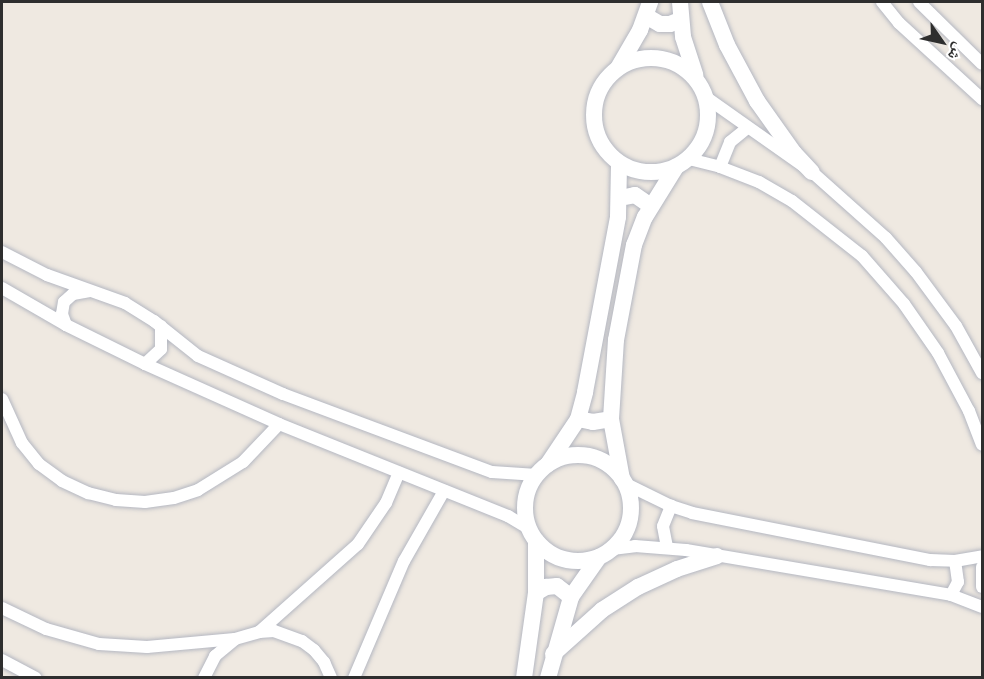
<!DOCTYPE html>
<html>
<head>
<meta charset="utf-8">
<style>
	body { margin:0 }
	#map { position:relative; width:984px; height:679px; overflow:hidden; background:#efe9e1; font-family:"Open Sans","Noto Naskh Arabic",sans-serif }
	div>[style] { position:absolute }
	.roads { filter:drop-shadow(0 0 2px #b4b7c1) drop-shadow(0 0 2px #b4b7c1) }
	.minor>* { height:12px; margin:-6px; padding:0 6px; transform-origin:6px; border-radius:6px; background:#fff }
	.tertiary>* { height:16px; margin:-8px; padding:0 8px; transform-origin:8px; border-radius:8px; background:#fff }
	.tertiary>.ring { margin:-8px; padding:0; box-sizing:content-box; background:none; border:16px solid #fff; border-radius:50% }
	span { translate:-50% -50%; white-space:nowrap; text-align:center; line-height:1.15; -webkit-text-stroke:4.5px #fff; paint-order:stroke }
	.frame { position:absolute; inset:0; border:3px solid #2e2e2e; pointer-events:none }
	.north { position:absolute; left:912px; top:12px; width:60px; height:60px; -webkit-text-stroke:4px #fff; paint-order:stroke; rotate:124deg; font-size:16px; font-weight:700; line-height:24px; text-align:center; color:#2e2e2e }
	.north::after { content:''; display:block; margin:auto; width:21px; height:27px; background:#2e2e2e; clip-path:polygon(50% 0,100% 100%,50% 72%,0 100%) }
</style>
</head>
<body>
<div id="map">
	<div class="roads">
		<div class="minor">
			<i style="left:882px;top:2px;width:27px;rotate:51deg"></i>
			<i style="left:899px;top:23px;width:113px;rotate:42.5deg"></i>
			<i style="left:919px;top:2px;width:88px;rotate:44.5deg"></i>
			<i style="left:707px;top:98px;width:128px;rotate:35.2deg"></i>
			<i style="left:812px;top:172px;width:99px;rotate:41.7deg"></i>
			<i style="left:886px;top:238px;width:45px;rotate:48.6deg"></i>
			<i style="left:916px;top:272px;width:67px;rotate:53.5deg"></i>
			<i style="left:956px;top:326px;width:54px;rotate:61deg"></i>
			<i style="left:689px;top:159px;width:32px;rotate:14deg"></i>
			<i style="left:720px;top:167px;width:42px;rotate:21deg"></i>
			<i style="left:759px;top:182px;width:38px;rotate:30deg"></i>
			<i style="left:792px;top:201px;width:89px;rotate:38.2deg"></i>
			<i style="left:862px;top:256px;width:64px;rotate:48.8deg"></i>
			<i style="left:904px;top:304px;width:60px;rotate:55.2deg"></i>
			<i style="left:938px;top:353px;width:66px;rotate:61.9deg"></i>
			<i style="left:969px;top:411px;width:36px;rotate:69deg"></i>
			<i style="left:720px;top:167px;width:27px;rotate:-68deg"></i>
			<i style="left:730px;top:142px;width:22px;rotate:-39deg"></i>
			<i style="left:2px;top:252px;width:51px;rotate:27.1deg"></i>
			<i style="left:47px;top:275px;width:83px;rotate:19.7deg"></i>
			<i style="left:125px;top:303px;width:34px;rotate:32deg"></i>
			<i style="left:154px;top:321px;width:56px;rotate:38.5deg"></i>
			<i style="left:198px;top:356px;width:93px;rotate:24.1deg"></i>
			<i style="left:283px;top:394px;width:223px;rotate:20.5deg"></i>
			<i style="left:492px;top:472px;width:45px;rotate:3.8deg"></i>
			<i style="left:2px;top:288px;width:74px;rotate:30deg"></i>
			<i style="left:66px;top:325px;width:88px;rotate:26.3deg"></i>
			<i style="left:145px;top:364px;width:147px;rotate:24.1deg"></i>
			<i style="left:279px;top:424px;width:247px;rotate:21.9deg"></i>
			<i style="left:508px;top:516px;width:23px;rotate:31deg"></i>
			<i style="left:66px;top:325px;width:12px;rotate:-110deg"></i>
			<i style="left:62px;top:314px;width:12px;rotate:-81deg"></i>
			<i style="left:64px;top:302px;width:12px;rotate:-42deg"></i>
			<i style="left:73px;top:294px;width:17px;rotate:-10deg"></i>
			<i style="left:145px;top:364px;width:22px;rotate:-43deg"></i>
			<i style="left:161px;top:349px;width:23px;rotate:-90deg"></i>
			<i style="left:2px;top:399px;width:48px;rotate:65.6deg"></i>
			<i style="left:22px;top:443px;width:27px;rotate:51deg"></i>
			<i style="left:39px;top:464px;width:29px;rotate:36deg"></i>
			<i style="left:62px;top:481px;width:29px;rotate:25deg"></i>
			<i style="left:88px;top:493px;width:29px;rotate:14deg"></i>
			<i style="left:116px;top:500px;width:29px;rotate:4deg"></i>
			<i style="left:145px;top:502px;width:29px;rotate:-8deg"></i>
			<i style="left:174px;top:498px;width:25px;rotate:-18deg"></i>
			<i style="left:198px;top:490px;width:53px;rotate:-31.9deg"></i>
			<i style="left:243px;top:462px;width:52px;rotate:-46.5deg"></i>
			<i style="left:624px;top:483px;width:52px;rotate:26.1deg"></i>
			<i style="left:671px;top:506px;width:22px;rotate:18deg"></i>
			<i style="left:692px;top:513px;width:243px;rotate:11.2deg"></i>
			<i style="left:930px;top:560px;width:25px;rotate:2deg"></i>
			<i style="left:955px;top:561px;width:27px;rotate:-10deg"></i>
			<i style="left:667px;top:547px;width:21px;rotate:-101deg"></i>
			<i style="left:663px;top:526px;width:22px;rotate:-68deg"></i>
			<i style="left:612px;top:549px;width:23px;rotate:-7deg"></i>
			<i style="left:635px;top:546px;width:51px;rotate:4.5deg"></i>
			<i style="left:686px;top:550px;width:269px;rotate:9.6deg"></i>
			<i style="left:951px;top:595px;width:33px;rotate:21deg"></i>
			<i style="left:982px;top:567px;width:20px;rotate:90deg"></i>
			<i style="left:951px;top:595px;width:15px;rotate:-62deg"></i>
			<i style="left:958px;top:582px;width:21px;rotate:-98deg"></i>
			<i style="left:2px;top:608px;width:49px;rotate:25.5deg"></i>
			<i style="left:46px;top:629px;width:55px;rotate:15.8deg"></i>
			<i style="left:99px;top:644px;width:48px;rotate:3.6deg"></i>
			<i style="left:147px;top:647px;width:88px;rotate:-5.2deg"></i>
			<i style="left:259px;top:632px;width:132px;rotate:-41.6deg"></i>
			<i style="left:358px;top:544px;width:50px;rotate:-55.7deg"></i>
			<i style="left:386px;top:503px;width:33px;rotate:-67deg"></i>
			<i style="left:2px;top:660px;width:38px;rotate:28deg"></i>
			<i style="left:204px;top:678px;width:25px;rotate:-63deg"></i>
			<i style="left:215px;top:656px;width:26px;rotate:-40deg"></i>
			<i style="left:235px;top:639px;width:25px;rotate:-16deg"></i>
			<i style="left:259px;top:632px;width:15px;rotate:-4deg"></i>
			<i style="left:274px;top:631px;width:30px;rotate:20deg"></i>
			<i style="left:302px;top:641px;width:15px;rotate:37deg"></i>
			<i style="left:314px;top:650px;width:16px;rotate:50deg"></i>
			<i style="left:324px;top:662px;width:17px;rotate:66deg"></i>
			<i style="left:354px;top:678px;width:127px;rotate:-66.9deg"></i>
			<i style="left:404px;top:561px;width:81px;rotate:-60.3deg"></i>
		</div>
		<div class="tertiary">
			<i style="left:680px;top:2px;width:35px;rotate:85deg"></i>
			<i style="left:683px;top:37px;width:40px;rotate:72deg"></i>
			<i style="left:710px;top:2px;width:46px;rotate:68.4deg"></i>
			<i style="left:727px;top:45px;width:64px;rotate:61.8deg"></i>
			<i style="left:757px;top:101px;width:64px;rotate:54.6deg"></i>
			<i style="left:794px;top:153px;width:26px;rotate:47deg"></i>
			<i style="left:646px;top:16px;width:16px;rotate:30deg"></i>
			<i style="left:660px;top:24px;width:10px"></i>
			<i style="left:670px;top:24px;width:11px;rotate:-22deg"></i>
			<i class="ring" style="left:594px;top:58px;width:98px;height:98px"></i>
			<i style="left:618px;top:68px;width:44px;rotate:-59.9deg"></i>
			<i style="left:640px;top:30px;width:30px;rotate:-70deg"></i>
			<i style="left:620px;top:198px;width:15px;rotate:-11deg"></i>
			<i style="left:635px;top:195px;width:19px;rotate:35deg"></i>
			<i style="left:578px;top:419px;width:15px;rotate:11deg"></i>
			<i style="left:593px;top:422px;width:18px;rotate:-9deg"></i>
			<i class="ring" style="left:525px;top:455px;width:90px;height:90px"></i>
			<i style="left:548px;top:464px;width:54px;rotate:-56.3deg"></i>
			<i style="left:578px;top:419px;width:28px;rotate:-75deg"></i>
			<i style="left:585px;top:392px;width:178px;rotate:-79.3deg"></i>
			<i style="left:618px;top:217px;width:54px;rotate:-88.9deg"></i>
			<i style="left:622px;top:479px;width:61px;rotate:-100.4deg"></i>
			<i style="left:611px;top:419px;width:79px;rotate:-86.4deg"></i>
			<i style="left:616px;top:340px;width:97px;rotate:-79.3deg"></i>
			<i style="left:634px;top:245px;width:30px;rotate:-69deg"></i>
			<i style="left:645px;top:217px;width:59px;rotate:-58.2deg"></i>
			<i style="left:536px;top:593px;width:12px;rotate:-31deg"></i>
			<i style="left:546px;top:587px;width:11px;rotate:-5deg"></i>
			<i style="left:557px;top:586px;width:18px;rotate:38deg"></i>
			<i style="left:553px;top:654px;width:66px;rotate:-41.9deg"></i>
			<i style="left:602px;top:610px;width:43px;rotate:-32.6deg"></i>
			<i style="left:638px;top:587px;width:43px;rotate:-24.8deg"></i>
			<i style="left:677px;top:569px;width:42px;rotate:-18deg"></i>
			<i style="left:524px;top:678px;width:86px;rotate:-82deg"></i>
			<i style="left:536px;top:593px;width:52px;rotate:-90deg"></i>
			<i style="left:548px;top:678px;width:84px;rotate:-74.1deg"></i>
			<i style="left:571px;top:597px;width:49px;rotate:-55deg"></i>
		</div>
	</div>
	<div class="frame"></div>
	<div class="north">ش</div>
</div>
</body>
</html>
